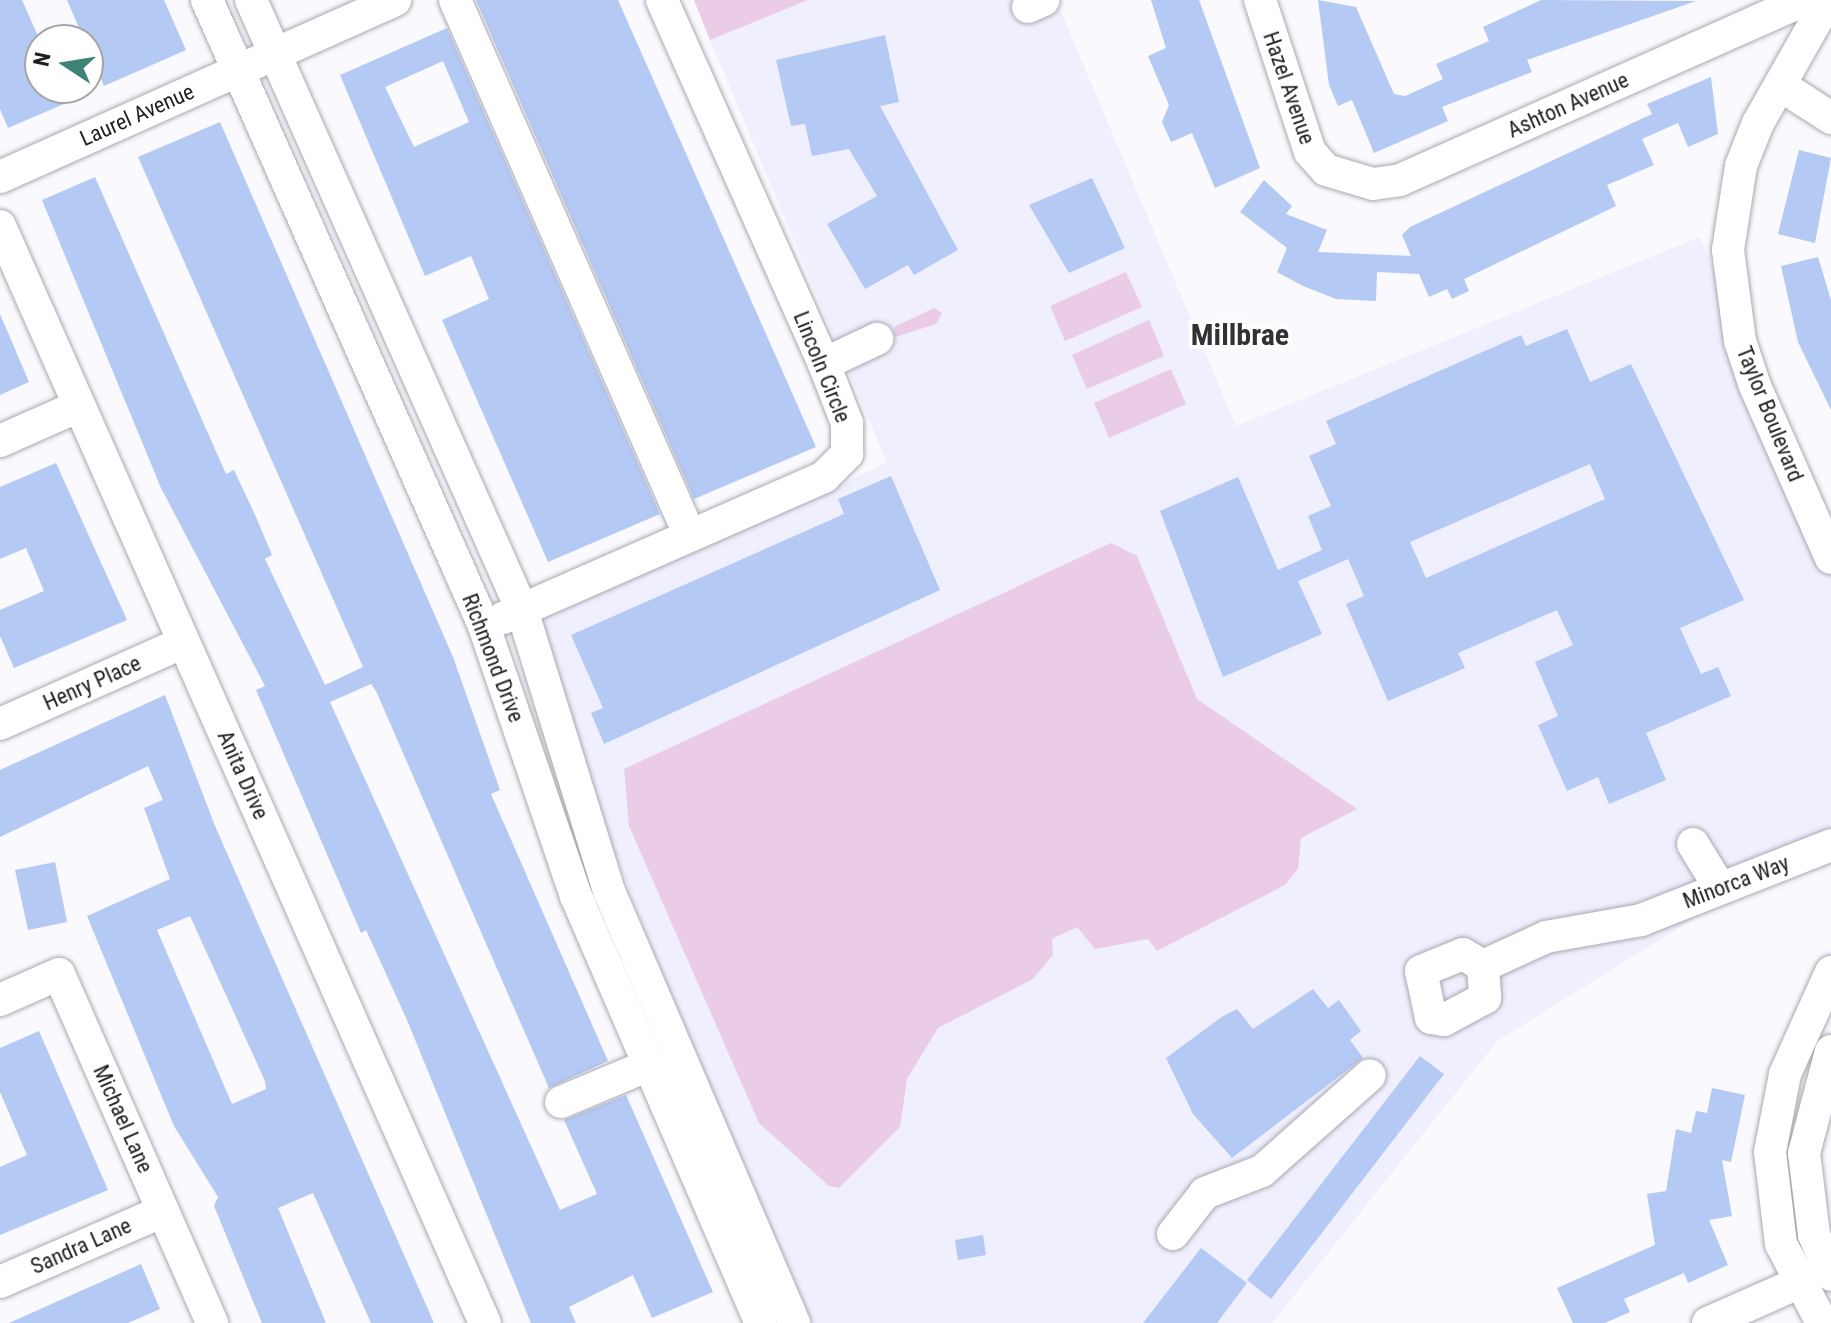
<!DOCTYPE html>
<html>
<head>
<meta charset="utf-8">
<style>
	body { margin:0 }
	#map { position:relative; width:1831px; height:1323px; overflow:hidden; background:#f9f9fe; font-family:"Roboto Condensed",sans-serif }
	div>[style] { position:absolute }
	.built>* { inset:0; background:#efeffe }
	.green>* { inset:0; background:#eacce7 }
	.building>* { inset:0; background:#b4c9f4 }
	.roads { filter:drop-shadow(0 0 2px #a9a9b1) drop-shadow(0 0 2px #a9a9b1) }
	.minor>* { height:32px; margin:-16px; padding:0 16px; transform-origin:16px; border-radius:16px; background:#fff }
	span { translate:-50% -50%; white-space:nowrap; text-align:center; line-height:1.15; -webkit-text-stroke:7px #fff; paint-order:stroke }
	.street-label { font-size:22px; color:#1f1f21 }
	.district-label { font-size:30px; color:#313136; font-weight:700 }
	.north { position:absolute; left:24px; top:24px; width:80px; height:80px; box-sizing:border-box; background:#fff; border:2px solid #a5a5a6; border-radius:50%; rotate:282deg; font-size:22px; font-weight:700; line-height:32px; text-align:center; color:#1f1f21 }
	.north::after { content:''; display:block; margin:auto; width:28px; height:36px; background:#3f8376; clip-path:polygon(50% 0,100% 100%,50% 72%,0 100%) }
</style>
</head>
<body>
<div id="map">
	<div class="built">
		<i style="clip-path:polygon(808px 0,1056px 0,1236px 426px,1700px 237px,1831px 558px,1831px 833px,1497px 1041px,1272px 1323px,813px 1323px,692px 1051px,526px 623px,887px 463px,710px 40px)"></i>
	</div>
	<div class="green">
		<i style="clip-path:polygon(694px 0,808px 0,710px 40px)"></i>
		<i style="clip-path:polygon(1126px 272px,1142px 307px,1065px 341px,1050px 306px)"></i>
		<i style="clip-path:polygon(934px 308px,942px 313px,936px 324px,895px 337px,894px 327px)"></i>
		<i style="clip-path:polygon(1149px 320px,1164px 356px,1087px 389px,1072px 355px)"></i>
		<i style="clip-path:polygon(1171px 369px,1186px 404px,1109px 438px,1094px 403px)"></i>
		<i style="clip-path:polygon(1111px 543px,1137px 556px,1197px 699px,1357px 809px,1301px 838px,1298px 869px,1285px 885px,1157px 951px,1148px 939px,1095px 949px,1077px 927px,1052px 939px,1053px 955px,1033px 979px,938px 1028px,907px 1079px,900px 1127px,839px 1188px,829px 1186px,759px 1123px,629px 826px,624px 769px)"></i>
	</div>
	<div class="building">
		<i style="clip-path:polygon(0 0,22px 0,40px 41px,40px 88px,57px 88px,64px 104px,8px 128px,0 109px)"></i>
		<i style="clip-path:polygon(67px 0,164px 0,186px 50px,104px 86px)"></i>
		<i style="clip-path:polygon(476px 0,618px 0,816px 447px,694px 499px)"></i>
		<i style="clip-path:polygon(1151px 0,1199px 0,1260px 168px,1215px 188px,1192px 133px,1171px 142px,1162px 122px,1169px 105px,1148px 56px,1166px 48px)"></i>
		<i style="clip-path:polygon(1318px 0,1356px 7px,1394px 94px,1405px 96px,1443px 79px,1436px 64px,1489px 41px,1483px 27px,1541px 0,1696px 1px,1527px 60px,1532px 72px,1442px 107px,1448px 121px,1374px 153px,1352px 100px,1338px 106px,1329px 85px)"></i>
		<i style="clip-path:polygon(evenodd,447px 28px,660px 514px,548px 562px,442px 320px,489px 299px,471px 256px,425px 276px,340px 75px,447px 28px,443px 61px,469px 122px,414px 147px,385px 87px,443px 61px)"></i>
		<i style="clip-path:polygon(885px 35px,899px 102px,880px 106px,958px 250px,914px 275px,908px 265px,865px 289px,827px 224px,877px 196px,849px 149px,812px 156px,805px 124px,791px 126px,776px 60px)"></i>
		<i style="clip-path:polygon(1711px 77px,1718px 134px,1688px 147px,1678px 123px,1642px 139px,1654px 165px,1607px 185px,1616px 206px,1464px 279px,1469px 291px,1452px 299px,1447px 289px,1429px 297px,1419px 274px,1377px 272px,1376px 301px,1336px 299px,1303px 286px,1277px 272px,1287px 248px,1240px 212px,1264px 180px,1292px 206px,1286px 214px,1327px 230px,1318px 252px,1411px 256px,1402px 235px,1410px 227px,1652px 114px,1647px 104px)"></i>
		<i style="clip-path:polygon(220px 122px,453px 657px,500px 790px,491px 794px,608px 1061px,549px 1088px,376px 691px,371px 684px,330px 702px,560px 1210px,597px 1194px,564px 1120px,626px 1095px,713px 1292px,652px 1318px,633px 1275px,569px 1307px,576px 1323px,531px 1323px,407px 1020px,366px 930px,361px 933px,256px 690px,265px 686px,161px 488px,42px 200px,95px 177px,226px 474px,234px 470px,256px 517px,272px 555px,265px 559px,325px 685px,363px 667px,138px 157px)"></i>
		<i style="clip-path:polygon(1799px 150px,1831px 158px,1815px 243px,1778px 234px)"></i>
		<i style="clip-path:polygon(1092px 178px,1125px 248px,1069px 273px,1029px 205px)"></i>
		<i style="clip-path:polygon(1818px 257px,1831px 300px,1831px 410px,1798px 342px,1781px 266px)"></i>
		<i style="clip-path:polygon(0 314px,29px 382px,0 395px)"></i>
		<i style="clip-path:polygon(evenodd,1567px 329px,1590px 382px,1631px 364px,1744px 600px,1680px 628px,1701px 674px,1718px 667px,1731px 696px,1646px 733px,1666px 780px,1609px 804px,1598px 777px,1567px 791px,1538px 725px,1558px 716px,1535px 662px,1573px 645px,1557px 610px,1458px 653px,1465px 668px,1388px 701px,1346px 604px,1364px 596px,1348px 559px,1298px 581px,1322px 634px,1223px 677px,1160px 511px,1238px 477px,1278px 570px,1322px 550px,1308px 516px,1331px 506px,1309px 456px,1336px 444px,1326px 421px,1521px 335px,1526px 346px,1567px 329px,1590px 464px,1605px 499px,1426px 578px,1410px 542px,1590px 464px)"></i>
		<i style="clip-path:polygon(56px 463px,127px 620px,14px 668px,0 636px,0 610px,44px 591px,26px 548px,0 559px,0 487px)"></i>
		<i style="clip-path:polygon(891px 476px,940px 590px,604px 744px,591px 713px,603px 708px,571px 635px,844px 514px,838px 499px)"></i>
		<i style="clip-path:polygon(evenodd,165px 695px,215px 826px,434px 1323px,371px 1323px,313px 1193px,278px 1208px,326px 1323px,262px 1323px,214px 1206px,218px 1197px,174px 1126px,87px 916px,170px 879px,144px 808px,163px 800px,148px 766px,0 837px,0 770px,165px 695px,190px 916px,265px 1081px,266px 1089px,232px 1104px,157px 930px,190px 916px)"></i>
		<i style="clip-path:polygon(55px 862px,67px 922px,28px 930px,15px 870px)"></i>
		<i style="clip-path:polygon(1313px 989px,1328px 1008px,1339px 1000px,1361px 1031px,1350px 1040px,1363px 1058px,1232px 1158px,1193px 1114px,1166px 1058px,1223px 1016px,1237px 1009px,1253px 1029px)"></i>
		<i style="clip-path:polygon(39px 1031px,108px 1190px,0 1235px,0 1167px,27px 1155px,0 1092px,0 1048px)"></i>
		<i style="clip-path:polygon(1420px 1056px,1444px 1074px,1271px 1299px,1247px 1280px)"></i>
		<i style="clip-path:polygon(1712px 1088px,1745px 1095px,1731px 1162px,1722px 1160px,1732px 1216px,1709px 1220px,1728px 1265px,1688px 1283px,1684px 1273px,1624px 1299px,1630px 1312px,1605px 1323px,1573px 1323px,1557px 1288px,1655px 1245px,1647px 1194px,1666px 1191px,1676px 1129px,1691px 1133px,1696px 1111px,1707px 1113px)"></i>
		<i style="clip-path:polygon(983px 1235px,986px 1255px,958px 1260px,955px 1240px)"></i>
		<i style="clip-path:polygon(1201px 1248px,1247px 1283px,1217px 1323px,1143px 1323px)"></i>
		<i style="clip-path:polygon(141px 1264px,160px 1309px,128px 1323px,9px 1323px)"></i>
	</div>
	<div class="roads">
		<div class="minor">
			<i style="left:207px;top:0;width:685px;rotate:66.13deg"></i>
			<i style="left:484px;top:626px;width:285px;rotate:71.2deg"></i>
			<i style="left:576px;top:896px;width:465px;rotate:66.6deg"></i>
			<i style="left:251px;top:0;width:667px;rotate:66.05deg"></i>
			<i style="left:522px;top:610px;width:294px;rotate:72.8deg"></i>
			<i style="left:609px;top:891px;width:470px;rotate:66.8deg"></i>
			<i style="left:455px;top:0;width:585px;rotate:66.33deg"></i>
			<i style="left:1260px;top:0;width:160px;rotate:71.8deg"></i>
			<i style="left:1310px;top:152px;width:24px;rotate:48deg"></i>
			<i style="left:1326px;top:170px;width:49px;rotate:16.6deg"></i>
			<i style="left:1373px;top:184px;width:27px;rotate:-8deg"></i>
			<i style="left:1400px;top:180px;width:443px;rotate:-24deg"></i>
			<i style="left:1828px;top:0;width:142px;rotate:119.6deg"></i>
			<i style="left:1758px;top:123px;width:46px;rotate:111.6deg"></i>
			<i style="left:1741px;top:166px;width:85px;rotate:98.8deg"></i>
			<i style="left:1728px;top:250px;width:92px;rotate:82.5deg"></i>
			<i style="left:1740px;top:341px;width:47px;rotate:71.6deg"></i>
			<i style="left:1755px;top:386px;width:188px;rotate:66.2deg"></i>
			<i style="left:1028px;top:7px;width:17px;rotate:-24deg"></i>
			<i style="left:1780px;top:85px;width:61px;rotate:32.9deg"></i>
			<i style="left:0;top:177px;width:433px;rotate:-24.1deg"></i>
			<i style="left:0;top:226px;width:1199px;rotate:66.15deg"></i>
			<i style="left:824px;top:364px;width:59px;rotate:-25.3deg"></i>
			<i style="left:0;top:441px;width:86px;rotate:-23.9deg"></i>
			<i style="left:503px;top:618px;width:351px;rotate:-23.7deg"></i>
			<i style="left:824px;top:477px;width:33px;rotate:-45deg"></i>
			<i style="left:847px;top:454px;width:31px;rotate:-90deg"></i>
			<i style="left:847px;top:423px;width:63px;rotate:-111.3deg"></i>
			<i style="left:824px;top:364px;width:398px;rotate:-114deg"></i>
			<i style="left:0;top:724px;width:201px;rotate:-24deg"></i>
			<i style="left:1693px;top:844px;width:52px;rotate:58.5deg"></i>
			<i style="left:1463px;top:954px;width:23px;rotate:31deg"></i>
			<i style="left:1483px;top:966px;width:32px;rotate:86deg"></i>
			<i style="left:1485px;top:998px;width:47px;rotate:151.8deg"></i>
			<i style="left:1444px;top:1020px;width:13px;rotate:-171deg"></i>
			<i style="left:1431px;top:1018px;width:48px;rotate:-102deg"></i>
			<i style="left:1421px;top:971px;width:45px;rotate:-22deg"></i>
			<i style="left:1483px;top:966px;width:69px;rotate:-24.7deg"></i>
			<i style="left:1546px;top:937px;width:97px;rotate:-10.1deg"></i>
			<i style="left:1641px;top:920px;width:204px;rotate:-21.5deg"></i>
			<i style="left:0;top:1000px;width:64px;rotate:-23.8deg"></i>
			<i style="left:59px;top:974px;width:381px;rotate:66.3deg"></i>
			<i style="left:1831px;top:1051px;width:106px;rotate:104.8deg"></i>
			<i style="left:1804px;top:1153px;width:83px;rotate:83deg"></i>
			<i style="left:1814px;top:1235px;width:43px;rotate:67deg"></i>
			<i style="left:561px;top:1102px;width:95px;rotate:-22.8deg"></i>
			<i style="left:1173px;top:1234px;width:52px;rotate:-52deg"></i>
			<i style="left:1205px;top:1193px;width:61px;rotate:-21.1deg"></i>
			<i style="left:1262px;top:1171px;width:144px;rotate:-41.6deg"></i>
			<i style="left:0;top:1282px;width:178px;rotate:-23.5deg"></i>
			<i style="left:1708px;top:1323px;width:96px;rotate:-23.9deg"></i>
			<i style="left:1822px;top:1323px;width:89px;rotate:-117.4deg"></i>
			<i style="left:1781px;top:1244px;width:93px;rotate:-96.8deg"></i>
			<i style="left:1770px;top:1152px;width:79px;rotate:-79.1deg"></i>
			<i style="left:1785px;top:1074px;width:112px;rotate:-65.7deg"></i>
		</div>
	</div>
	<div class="street-label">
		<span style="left:1289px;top:88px;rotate:71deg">Hazel Avenue</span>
		<span style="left:1568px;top:105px;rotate:-24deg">Ashton Avenue</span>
		<span style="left:137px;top:115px;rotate:-24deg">Laurel Avenue</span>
		<span style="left:822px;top:367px;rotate:68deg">Lincoln Circle</span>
		<span style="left:1770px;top:414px;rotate:68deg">Taylor Boulevard</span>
		<span style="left:493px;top:658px;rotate:69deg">Richmond Drive</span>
		<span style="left:92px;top:683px;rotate:-24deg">Henry Place</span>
		<span style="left:243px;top:775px;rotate:66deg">Anita Drive</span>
		<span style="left:1736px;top:882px;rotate:-21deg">Minorca Way</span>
		<span style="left:123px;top:1119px;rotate:66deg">Michael Lane</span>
		<span style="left:81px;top:1246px;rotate:-24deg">Sandra Lane</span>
	</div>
	<div class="district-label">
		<span style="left:1240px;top:335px">Millbrae</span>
	</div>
	<div class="north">N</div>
</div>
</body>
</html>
